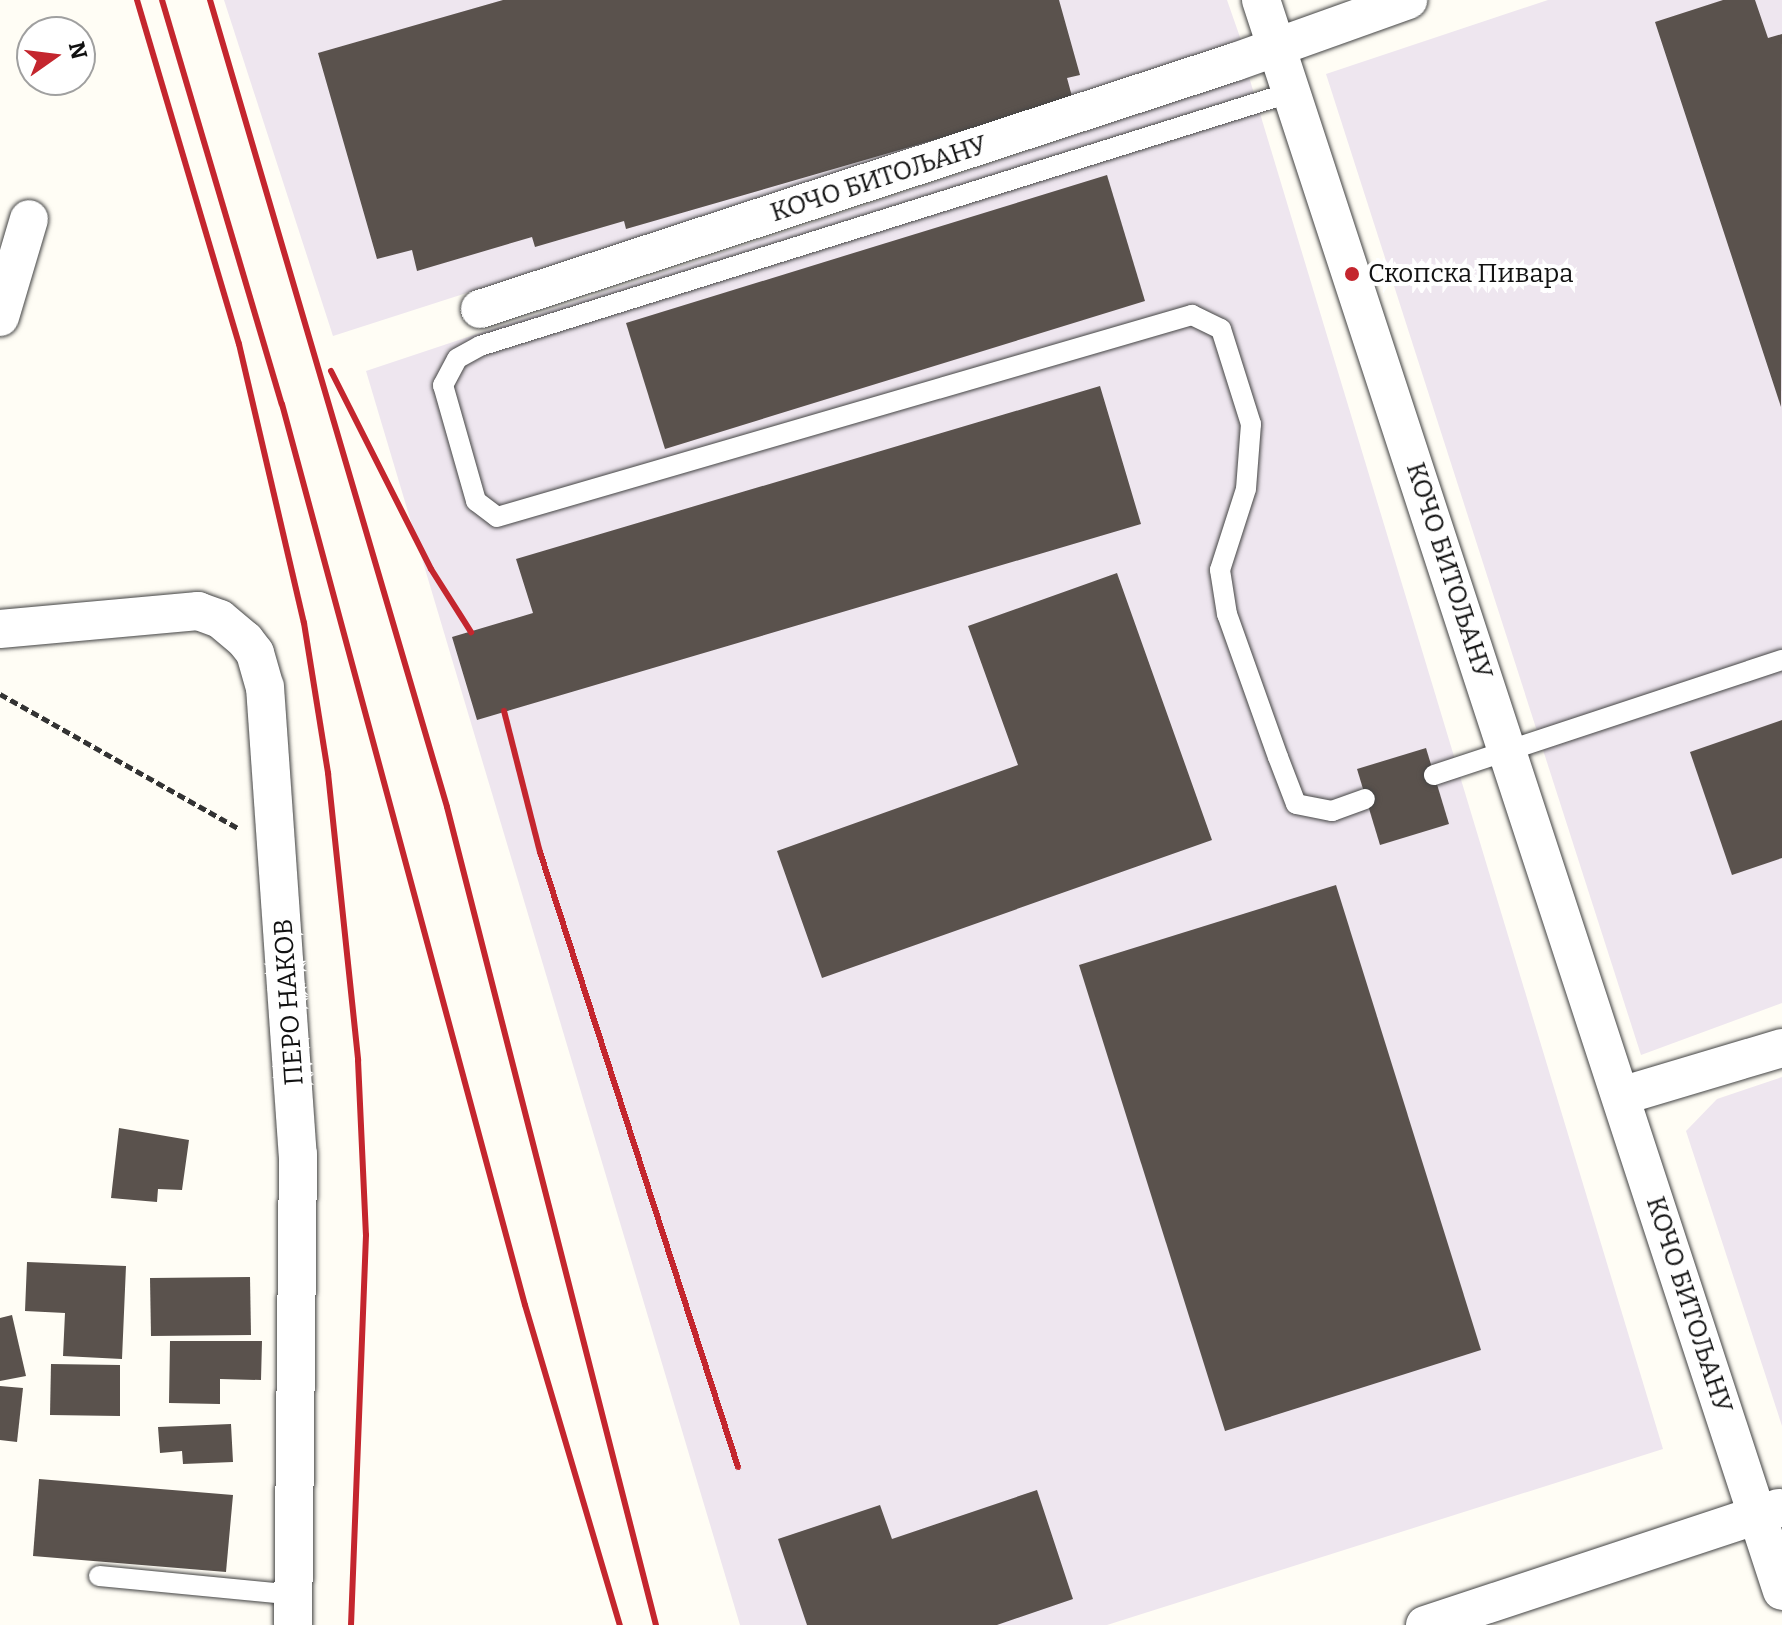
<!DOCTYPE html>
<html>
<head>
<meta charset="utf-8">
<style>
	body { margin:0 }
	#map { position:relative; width:1782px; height:1625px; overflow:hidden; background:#fffdf5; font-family:Bitter,serif }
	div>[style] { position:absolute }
	.industrial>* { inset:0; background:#eee6ef }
	.building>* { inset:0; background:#5a524d }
	.path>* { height:5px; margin-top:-2.5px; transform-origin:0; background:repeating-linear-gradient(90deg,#333 0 8px,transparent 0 12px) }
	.roads { filter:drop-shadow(0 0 2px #444) drop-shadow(0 0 2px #444) }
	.lane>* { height:20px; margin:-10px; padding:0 10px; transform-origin:10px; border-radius:10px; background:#fff }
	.street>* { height:38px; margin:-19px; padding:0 19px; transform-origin:19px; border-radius:19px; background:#fff }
	.rail>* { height:6px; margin:-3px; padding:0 3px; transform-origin:3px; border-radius:3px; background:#c4262e }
	.dots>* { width:22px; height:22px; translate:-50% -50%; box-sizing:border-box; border:4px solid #fff; border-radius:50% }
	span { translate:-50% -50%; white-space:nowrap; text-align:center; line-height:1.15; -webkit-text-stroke:8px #fff; paint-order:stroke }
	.street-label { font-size:26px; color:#111 }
	.poi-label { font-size:26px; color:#111 }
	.left { translate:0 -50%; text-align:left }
	.north { position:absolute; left:16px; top:16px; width:80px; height:80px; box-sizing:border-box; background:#fff; border:2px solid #a0a0a0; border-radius:50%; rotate:76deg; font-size:22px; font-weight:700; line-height:32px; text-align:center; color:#111 }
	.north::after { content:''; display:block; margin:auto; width:28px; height:36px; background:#c4262e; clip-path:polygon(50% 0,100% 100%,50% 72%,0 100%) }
</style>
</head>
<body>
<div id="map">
	<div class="industrial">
		<i style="clip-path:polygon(224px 0,1227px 0,1242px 43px,333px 336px)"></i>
		<i style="clip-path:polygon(1548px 0,1782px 0,1782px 1003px,1641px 1055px,1326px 74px)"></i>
		<i style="clip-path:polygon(1249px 77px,1663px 1449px,1107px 1625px,740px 1625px,366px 371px)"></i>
		<i style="clip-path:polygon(1782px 1077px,1782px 1426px,1686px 1131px,1717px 1099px)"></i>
	</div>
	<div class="building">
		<i style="clip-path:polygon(503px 0,1059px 0,1080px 75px,1067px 78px,1073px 100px,626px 229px,624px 221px,535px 247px,532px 237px,417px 271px,412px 250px,377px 259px,318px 53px)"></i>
		<i style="clip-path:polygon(1723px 0,1755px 0,1768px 38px,1782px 34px,1781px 407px,1655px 22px)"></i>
		<i style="clip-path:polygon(1107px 175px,1145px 301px,665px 449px,626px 323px)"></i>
		<i style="clip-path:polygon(1100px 386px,1141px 524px,477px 720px,452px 637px,533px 613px,516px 559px)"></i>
		<i style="clip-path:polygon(1117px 573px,1212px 840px,822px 978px,777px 851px,1018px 765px,968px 626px)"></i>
		<i style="clip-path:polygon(1782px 720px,1782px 858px,1732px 875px,1690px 752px)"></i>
		<i style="clip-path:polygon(1426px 748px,1449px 824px,1380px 845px,1357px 769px)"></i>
		<i style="clip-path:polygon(1336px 885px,1481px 1350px,1225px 1431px,1079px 965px)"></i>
		<i style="clip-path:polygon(119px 1128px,189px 1140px,182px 1190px,158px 1189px,157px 1202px,111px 1198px)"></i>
		<i style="clip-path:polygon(27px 1262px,126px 1266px,122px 1359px,63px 1356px,65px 1313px,25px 1311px)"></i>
		<i style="clip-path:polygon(250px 1277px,251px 1335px,151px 1336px,150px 1278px)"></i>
		<i style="clip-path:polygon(12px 1315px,26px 1376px,0 1381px,0 1318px)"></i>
		<i style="clip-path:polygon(170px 1341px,262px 1341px,261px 1380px,220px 1379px,220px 1404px,169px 1403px)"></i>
		<i style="clip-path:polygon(51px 1364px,120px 1365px,120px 1416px,50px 1415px)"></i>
		<i style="clip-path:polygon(0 1386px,23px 1388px,17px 1442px,0 1440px)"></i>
		<i style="clip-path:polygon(231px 1424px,233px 1462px,183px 1464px,182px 1451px,160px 1453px,158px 1427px)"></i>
		<i style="clip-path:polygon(39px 1479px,233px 1495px,226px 1572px,33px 1556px)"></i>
		<i style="clip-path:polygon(1037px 1490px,1073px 1599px,997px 1625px,807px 1625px,778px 1539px,880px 1505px,892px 1539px)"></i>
	</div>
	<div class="path">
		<i style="left:0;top:694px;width:275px;rotate:29.4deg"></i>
	</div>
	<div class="roads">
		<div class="lane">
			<i style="left:1292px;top:92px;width:851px;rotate:162.63deg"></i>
			<i style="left:480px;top:346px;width:26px;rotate:151deg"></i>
			<i style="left:457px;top:359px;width:30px;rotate:118deg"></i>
			<i style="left:443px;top:385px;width:121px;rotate:74.1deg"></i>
			<i style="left:476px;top:501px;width:26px;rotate:37deg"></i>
			<i style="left:497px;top:517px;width:724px;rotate:-16.21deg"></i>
			<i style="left:1192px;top:315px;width:32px;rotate:26deg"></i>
			<i style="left:1221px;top:329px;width:100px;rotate:72.5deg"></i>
			<i style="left:1251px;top:424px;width:65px;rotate:94.4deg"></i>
			<i style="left:1246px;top:489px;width:85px;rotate:107.8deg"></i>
			<i style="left:1220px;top:570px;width:45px;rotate:81deg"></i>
			<i style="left:1227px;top:614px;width:152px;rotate:70.4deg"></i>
			<i style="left:1278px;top:757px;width:50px;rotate:69deg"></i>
			<i style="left:1296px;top:804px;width:37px;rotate:11deg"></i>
			<i style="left:1332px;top:811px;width:35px;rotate:-20deg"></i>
			<i style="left:1434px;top:775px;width:367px;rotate:-18.3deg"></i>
			<i style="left:99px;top:1576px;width:197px;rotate:5.5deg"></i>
		</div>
		<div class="street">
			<i style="left:1261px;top:0;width:1674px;rotate:71.87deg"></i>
			<i style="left:480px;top:309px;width:794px;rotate:-18.12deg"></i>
			<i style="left:1235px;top:62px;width:184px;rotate:-19.7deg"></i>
			<i style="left:0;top:317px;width:102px;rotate:-73.5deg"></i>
			<i style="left:0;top:629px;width:199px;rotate:-5.2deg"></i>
			<i style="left:198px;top:611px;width:23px;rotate:20deg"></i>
			<i style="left:220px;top:619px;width:33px;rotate:40deg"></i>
			<i style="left:245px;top:640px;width:16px;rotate:52deg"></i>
			<i style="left:255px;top:653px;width:35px;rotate:74deg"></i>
			<i style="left:265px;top:687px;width:468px;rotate:86deg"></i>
			<i style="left:298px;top:1154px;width:471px;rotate:90.6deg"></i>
			<i style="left:1621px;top:1096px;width:168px;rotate:-16.6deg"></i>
			<i style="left:1425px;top:1625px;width:373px;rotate:-18.3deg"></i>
		</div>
	</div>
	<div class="rail">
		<i style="left:137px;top:0;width:359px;rotate:73.5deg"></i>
		<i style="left:239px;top:344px;width:286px;rotate:76.9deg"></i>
		<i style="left:304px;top:623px;width:152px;rotate:80.9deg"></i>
		<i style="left:328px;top:773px;width:289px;rotate:84deg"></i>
		<i style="left:358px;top:1060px;width:175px;rotate:87.4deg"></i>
		<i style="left:366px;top:1235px;width:390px;rotate:92.2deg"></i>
		<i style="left:162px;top:0;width:421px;rotate:73.5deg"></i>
		<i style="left:282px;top:404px;width:933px;rotate:74.91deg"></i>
		<i style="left:525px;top:1305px;width:334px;rotate:73.5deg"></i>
		<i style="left:210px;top:0;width:841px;rotate:73.63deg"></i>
		<i style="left:447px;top:807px;width:844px;rotate:75.67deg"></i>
		<i style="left:331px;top:371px;width:222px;rotate:63.2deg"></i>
		<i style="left:431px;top:569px;width:75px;rotate:57.6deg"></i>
		<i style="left:504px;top:711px;width:146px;rotate:75.7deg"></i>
		<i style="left:540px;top:852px;width:646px;rotate:72.15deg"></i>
	</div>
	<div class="dots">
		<i style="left:1352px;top:274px;background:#c4262e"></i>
	</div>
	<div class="street-label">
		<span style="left:879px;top:179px;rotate:-18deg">КОЧО БИТОЉАНУ</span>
		<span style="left:1449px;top:571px;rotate:72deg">КОЧО БИТОЉАНУ</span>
		<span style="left:289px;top:1002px;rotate:-94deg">ПЕРО НАКОВ</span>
		<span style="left:1689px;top:1305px;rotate:72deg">КОЧО БИТОЉАНУ</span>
	</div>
	<div class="poi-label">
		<span class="left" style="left:1368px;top:274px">Скопска Пивара</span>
	</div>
	<div class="north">N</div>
</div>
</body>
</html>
